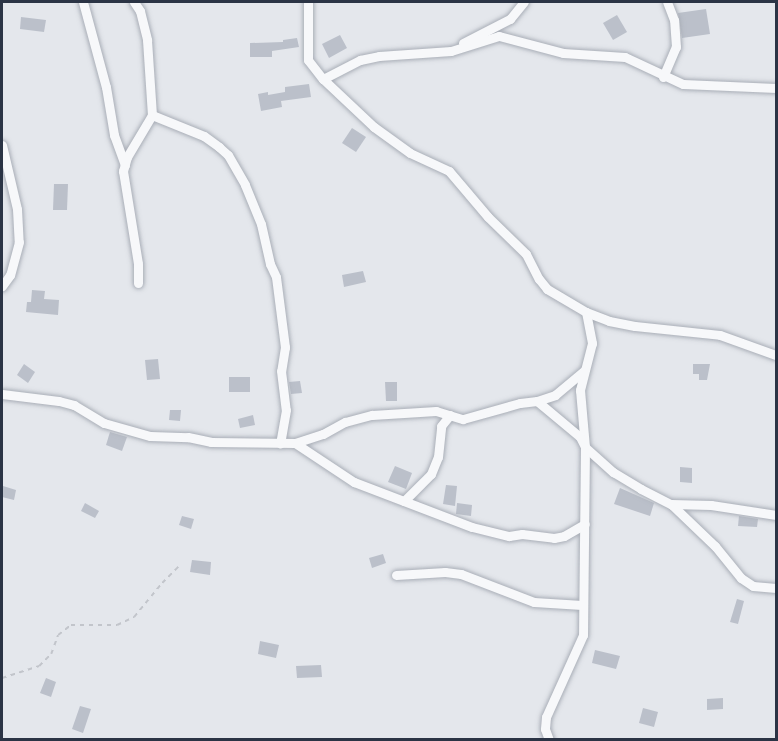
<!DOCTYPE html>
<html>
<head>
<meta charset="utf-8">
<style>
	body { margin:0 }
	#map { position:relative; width:778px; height:741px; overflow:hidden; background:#e4e7ec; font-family:"Asap Condensed",sans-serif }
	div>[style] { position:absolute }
	.building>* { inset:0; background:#bbc0ca }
	.path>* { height:1.5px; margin-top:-0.75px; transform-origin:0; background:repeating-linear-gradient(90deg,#c2c5cb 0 4.5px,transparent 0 9px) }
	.roads { filter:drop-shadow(0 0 2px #a9aeb7) drop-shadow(0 0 2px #a9aeb7) }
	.street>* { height:9px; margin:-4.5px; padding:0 4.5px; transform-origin:4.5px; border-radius:4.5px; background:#f7f8fa }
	span { translate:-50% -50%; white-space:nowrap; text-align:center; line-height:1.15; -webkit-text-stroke:4.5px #f4f6f9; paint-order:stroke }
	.frame { position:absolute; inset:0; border:3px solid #2b3445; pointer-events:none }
</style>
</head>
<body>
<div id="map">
	<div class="building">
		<i style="clip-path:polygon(706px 9px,710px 34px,682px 38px,678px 13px)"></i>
		<i style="clip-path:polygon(617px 15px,627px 32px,613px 40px,603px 23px)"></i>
		<i style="clip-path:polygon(21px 17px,46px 20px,44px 32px,20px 29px)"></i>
		<i style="clip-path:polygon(340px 35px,347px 48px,329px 58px,322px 44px)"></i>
		<i style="clip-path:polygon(297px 38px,299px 47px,272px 51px,272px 57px,250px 57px,250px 43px,283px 42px,283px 40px)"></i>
		<i style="clip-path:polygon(309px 84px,311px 97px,281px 101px,282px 107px,261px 111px,258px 94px,268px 92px,268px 95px,285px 92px,285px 87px)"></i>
		<i style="clip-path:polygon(352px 128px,366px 137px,356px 152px,342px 143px)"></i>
		<i style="clip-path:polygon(54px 184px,68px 184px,67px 210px,53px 210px)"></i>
		<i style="clip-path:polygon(363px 271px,366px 282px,344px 287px,342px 275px)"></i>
		<i style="clip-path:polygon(32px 290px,45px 291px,44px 299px,59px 300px,58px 315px,26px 312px,27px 302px,31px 302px)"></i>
		<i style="clip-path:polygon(158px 359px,160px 379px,147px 380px,145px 360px)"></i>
		<i style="clip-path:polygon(24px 364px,35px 372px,28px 383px,17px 375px)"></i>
		<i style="clip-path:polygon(693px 364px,710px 364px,707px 380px,699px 380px,699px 374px,693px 374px)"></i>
		<i style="clip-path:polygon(229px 377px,250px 377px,250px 392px,229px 392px)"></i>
		<i style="clip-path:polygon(300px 381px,302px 393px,291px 394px,289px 382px)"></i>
		<i style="clip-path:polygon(385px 382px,397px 382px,397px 401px,386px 401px)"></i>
		<i style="clip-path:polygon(170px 410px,181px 410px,180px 421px,169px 420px)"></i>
		<i style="clip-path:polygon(253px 415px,255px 425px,240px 428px,238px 419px)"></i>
		<i style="clip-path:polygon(110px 432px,127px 437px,122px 451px,106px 445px)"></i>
		<i style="clip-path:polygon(395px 466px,412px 473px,406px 489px,388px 482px)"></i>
		<i style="clip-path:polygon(680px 467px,692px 468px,692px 483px,680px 482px)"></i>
		<i style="clip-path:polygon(446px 485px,457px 486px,455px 506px,443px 504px)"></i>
		<i style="clip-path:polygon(3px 486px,16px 490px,14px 500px,2px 497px)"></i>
		<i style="clip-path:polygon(620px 488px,654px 503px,650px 516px,614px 504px)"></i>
		<i style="clip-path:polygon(85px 503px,99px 511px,95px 518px,81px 511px)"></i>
		<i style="clip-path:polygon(457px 503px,472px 505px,471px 516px,456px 514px)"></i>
		<i style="clip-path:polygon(182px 516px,194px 519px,191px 529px,179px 525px)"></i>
		<i style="clip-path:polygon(739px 516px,758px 519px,757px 527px,738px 526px)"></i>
		<i style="clip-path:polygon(383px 554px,386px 563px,372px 568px,369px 558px)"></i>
		<i style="clip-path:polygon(192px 560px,211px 562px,210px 575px,190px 572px)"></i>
		<i style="clip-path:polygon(737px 599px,744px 601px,738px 624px,730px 622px)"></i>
		<i style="clip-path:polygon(260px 641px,279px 645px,276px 658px,258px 654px)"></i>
		<i style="clip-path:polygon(595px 650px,620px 656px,616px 669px,592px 663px)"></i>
		<i style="clip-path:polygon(321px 665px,322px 677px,297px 678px,296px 666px)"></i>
		<i style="clip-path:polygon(46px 678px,56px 682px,51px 697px,40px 693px)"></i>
		<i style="clip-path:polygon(723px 698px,723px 709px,707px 710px,707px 699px)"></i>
		<i style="clip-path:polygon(80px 706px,91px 709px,83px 733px,72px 729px)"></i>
		<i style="clip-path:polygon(643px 708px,658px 712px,654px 727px,639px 723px)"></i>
	</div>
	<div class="path">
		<i style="left:2px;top:678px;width:39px;rotate:-18deg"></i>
		<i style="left:39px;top:666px;width:17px;rotate:-45deg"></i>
		<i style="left:51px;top:654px;width:20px;rotate:-70deg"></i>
		<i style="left:58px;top:635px;width:16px;rotate:-38deg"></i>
		<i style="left:71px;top:625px;width:46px"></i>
		<i style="left:117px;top:625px;width:19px;rotate:-25deg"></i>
		<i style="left:134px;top:617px;width:44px;rotate:-50.5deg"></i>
		<i style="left:162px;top:583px;width:23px;rotate:-45deg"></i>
	</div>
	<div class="roads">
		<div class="street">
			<i style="left:83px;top:2px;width:88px;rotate:74.9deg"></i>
			<i style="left:106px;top:87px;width:49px;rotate:80.5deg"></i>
			<i style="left:114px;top:135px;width:32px;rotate:70deg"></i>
			<i style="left:134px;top:2px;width:11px;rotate:56deg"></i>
			<i style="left:140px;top:11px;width:30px;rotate:76deg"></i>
			<i style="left:147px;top:40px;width:75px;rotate:86.2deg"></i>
			<i style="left:152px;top:115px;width:49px;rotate:120.8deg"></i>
			<i style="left:127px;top:157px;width:15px;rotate:106deg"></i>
			<i style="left:123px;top:171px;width:94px;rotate:80.8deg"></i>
			<i style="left:138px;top:264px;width:19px;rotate:90deg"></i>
			<i style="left:308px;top:2px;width:58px;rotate:90deg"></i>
			<i style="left:308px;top:60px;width:24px;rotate:52deg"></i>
			<i style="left:323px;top:79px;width:70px;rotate:43.3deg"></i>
			<i style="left:374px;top:127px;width:44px;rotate:35.8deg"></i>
			<i style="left:410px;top:153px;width:43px;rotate:24.8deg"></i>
			<i style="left:449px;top:171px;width:60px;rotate:49.7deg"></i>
			<i style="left:488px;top:217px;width:53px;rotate:44.2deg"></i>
			<i style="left:526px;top:254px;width:28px;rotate:63deg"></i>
			<i style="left:539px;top:279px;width:13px;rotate:51deg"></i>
			<i style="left:547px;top:289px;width:45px;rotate:30.5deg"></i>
			<i style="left:586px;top:312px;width:32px;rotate:79deg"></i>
			<i style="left:592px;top:343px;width:49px;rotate:104.3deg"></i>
			<i style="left:580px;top:390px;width:57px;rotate:85deg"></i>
			<i style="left:585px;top:447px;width:188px;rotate:90.6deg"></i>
			<i style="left:583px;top:635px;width:90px;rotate:114.3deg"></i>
			<i style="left:546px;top:717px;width:12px;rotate:95deg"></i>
			<i style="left:545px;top:729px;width:12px;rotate:70deg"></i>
			<i style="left:463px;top:43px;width:53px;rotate:-27.1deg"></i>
			<i style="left:510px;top:19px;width:22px;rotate:-51deg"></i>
			<i style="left:663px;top:77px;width:33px;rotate:-67deg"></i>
			<i style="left:676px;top:47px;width:27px;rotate:-94deg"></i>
			<i style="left:674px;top:20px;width:19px;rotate:-111deg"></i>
			<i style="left:323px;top:79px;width:42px;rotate:-27.2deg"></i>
			<i style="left:360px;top:60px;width:19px;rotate:-12deg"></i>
			<i style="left:379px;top:56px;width:72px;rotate:-4deg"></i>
			<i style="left:451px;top:51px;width:50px;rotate:-17.4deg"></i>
			<i style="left:499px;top:36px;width:66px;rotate:14.9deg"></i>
			<i style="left:563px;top:53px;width:62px;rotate:3.7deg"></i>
			<i style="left:625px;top:57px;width:64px;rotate:25deg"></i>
			<i style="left:683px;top:84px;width:93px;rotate:2.5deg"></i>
			<i style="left:152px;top:115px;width:56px;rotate:22deg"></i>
			<i style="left:204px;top:136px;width:19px;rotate:36deg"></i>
			<i style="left:219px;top:147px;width:12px;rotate:42deg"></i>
			<i style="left:228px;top:155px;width:34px;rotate:60deg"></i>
			<i style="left:245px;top:185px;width:42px;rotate:67.7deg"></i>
			<i style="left:261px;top:224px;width:41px;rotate:77.3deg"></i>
			<i style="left:270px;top:264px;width:14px;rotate:65deg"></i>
			<i style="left:276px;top:277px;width:71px;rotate:82.7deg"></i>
			<i style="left:285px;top:347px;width:24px;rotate:99deg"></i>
			<i style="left:281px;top:371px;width:39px;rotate:83deg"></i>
			<i style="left:286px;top:410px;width:34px;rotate:100deg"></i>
			<i style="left:2px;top:145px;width:66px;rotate:76.8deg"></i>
			<i style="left:17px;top:209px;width:33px;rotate:87deg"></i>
			<i style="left:19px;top:242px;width:34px;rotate:105deg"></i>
			<i style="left:10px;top:275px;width:14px;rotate:126deg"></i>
			<i style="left:586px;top:312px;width:25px;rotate:21deg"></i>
			<i style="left:609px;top:321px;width:26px;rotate:11deg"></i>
			<i style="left:635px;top:326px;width:85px;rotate:6deg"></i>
			<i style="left:720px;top:335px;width:59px;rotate:19.7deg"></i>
			<i style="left:2px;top:394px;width:57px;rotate:7deg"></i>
			<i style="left:59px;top:401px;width:16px;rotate:15deg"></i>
			<i style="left:74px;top:405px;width:35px;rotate:31deg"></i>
			<i style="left:104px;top:423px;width:48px;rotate:15.8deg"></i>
			<i style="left:150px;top:436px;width:38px;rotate:2deg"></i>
			<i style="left:188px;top:437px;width:24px;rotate:12deg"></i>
			<i style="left:211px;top:442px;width:84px;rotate:0.7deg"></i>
			<i style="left:295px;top:443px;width:29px;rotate:-18deg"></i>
			<i style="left:323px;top:434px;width:25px;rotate:-29deg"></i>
			<i style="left:345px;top:422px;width:28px;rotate:-15deg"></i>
			<i style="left:372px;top:415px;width:64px;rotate:-3.6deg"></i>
			<i style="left:436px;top:411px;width:28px;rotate:17deg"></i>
			<i style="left:463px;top:419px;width:59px;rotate:-15.7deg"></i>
			<i style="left:520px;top:403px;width:17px;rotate:-7deg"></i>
			<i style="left:537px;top:401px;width:19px;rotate:-18deg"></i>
			<i style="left:555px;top:395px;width:38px;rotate:-40deg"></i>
			<i style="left:537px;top:401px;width:56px;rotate:39.9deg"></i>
			<i style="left:580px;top:437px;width:11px;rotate:63deg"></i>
			<i style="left:585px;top:447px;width:38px;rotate:42deg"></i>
			<i style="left:613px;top:472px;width:33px;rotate:31deg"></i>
			<i style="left:641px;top:489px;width:34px;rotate:27deg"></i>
			<i style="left:671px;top:504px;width:40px;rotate:1.4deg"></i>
			<i style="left:711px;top:505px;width:66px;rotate:8.7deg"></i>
			<i style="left:295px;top:443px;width:71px;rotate:33.5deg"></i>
			<i style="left:354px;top:482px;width:126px;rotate:20.9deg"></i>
			<i style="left:472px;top:527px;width:38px;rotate:14deg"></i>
			<i style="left:509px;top:536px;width:13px;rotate:-9deg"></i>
			<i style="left:522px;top:534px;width:32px;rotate:7deg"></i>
			<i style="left:554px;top:538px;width:10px;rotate:-11deg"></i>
			<i style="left:564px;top:536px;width:24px;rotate:-30deg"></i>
			<i style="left:404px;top:501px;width:38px;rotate:-45deg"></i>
			<i style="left:431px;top:474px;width:18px;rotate:-68deg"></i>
			<i style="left:438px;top:457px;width:31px;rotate:-84deg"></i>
			<i style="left:441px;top:426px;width:14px;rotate:-51deg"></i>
			<i style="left:671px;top:504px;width:61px;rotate:43.7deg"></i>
			<i style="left:715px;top:546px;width:41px;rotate:50.9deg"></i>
			<i style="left:741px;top:578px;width:14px;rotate:34deg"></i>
			<i style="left:753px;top:586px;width:23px;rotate:5deg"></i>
			<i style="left:396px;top:575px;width:49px;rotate:-3.5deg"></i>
			<i style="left:445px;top:572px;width:16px;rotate:7deg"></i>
			<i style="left:461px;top:574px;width:78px;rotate:21deg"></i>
			<i style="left:534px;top:602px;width:48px;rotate:3.6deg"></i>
		</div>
	</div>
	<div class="frame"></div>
</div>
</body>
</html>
